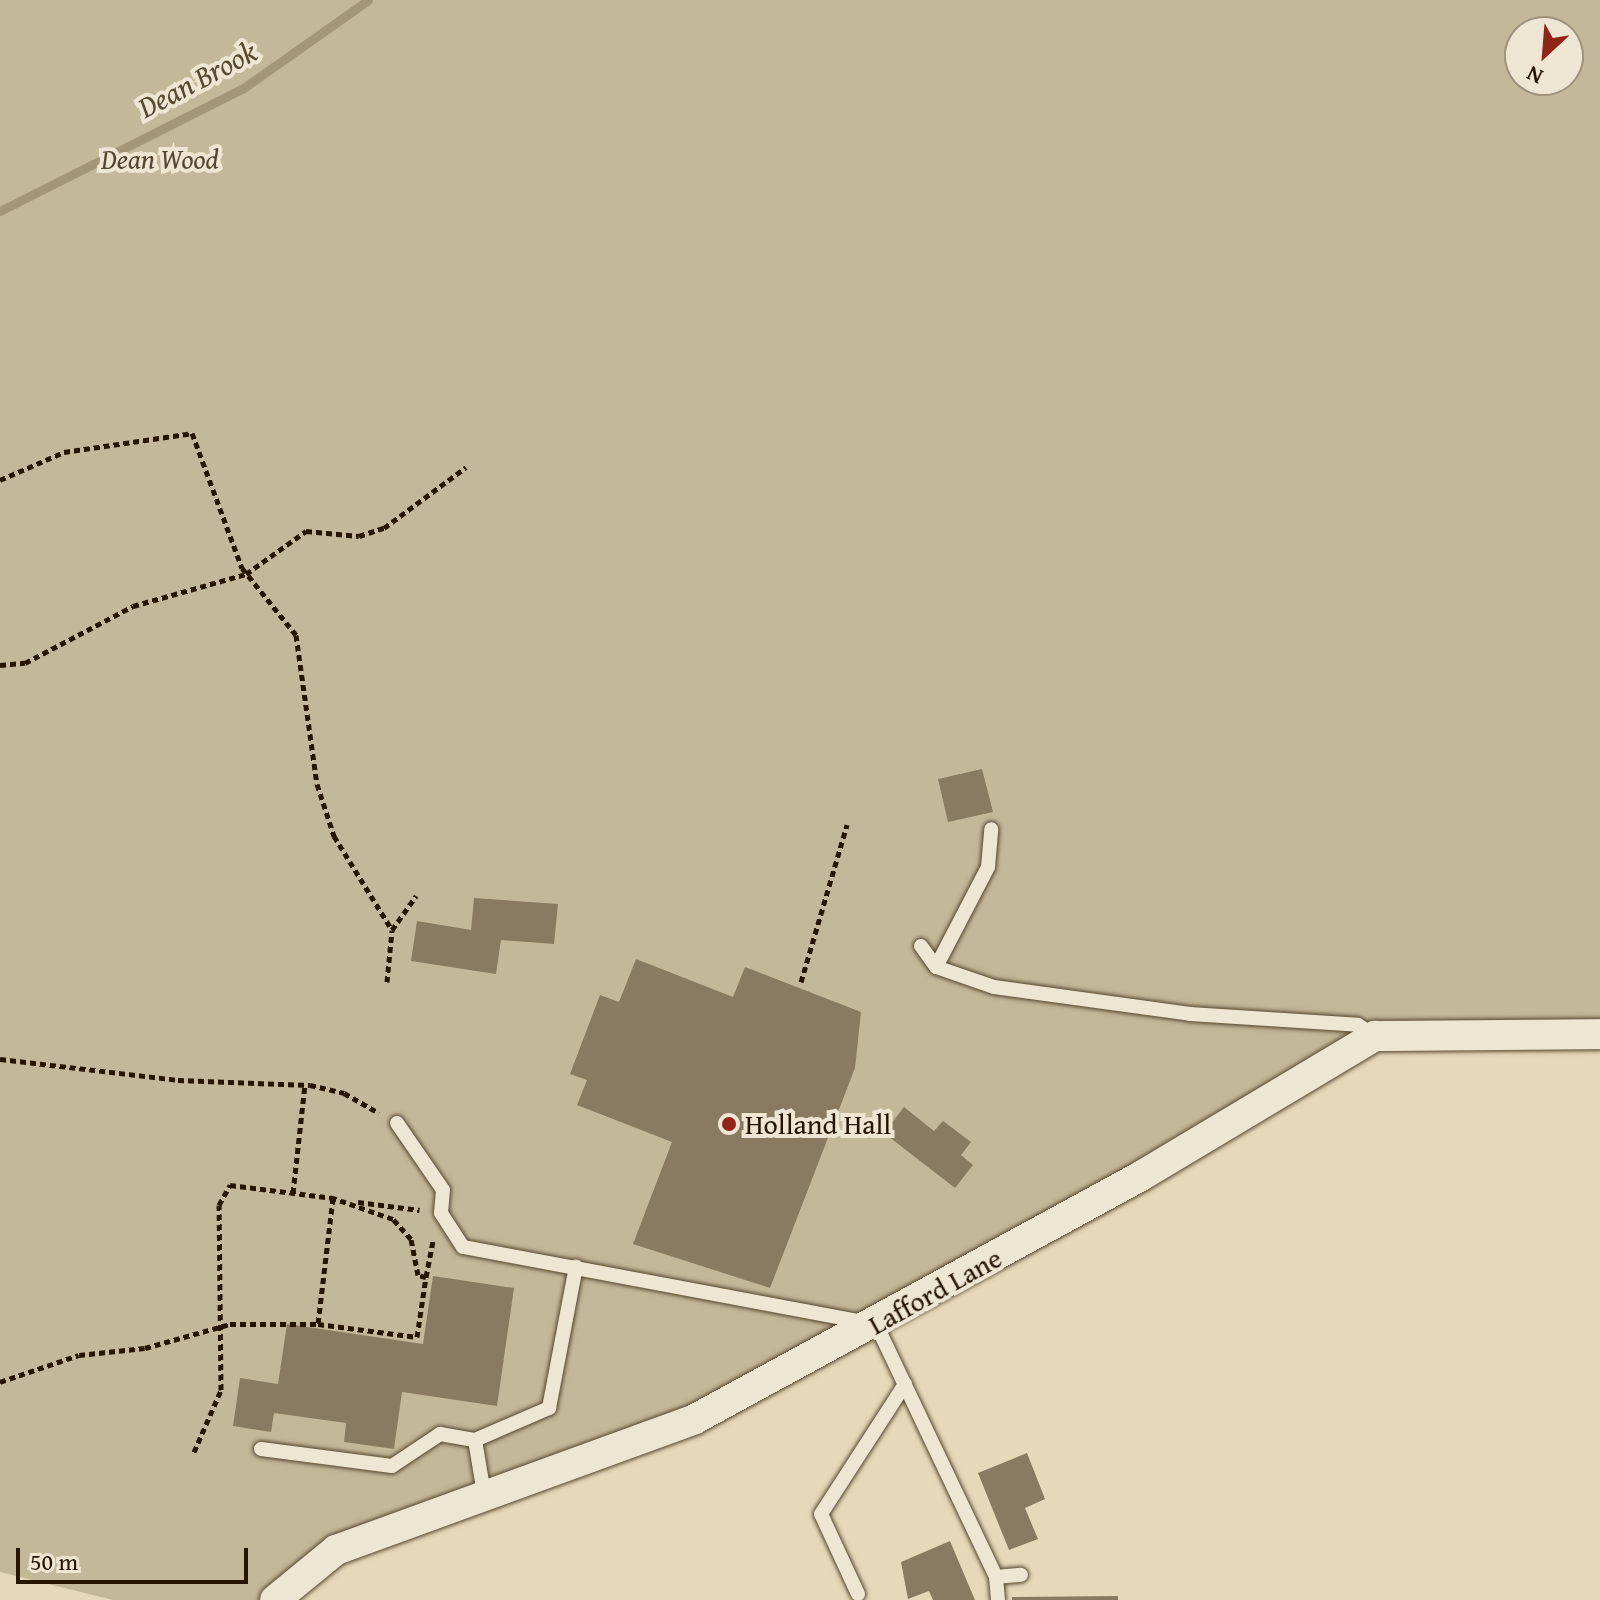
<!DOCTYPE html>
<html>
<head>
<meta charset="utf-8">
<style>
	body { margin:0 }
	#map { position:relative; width:1600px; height:1600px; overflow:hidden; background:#e5d9b9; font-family:"Gentium Book Plus",serif }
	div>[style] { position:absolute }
	.green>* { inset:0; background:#c4b89a }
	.stream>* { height:9px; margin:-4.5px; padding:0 4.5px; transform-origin:4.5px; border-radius:4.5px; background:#a4967a }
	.building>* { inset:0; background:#897b61 }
	.path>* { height:5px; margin-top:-2.5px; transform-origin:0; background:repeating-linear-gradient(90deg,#251501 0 6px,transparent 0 10px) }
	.roads { filter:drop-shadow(0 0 2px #55462f) drop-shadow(0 0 2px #55462f) }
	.lane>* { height:14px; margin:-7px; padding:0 7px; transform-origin:7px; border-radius:7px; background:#eee6d2 }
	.street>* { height:30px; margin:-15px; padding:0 15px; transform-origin:15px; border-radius:15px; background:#eee6d2 }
	.dots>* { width:22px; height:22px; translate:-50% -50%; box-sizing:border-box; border:4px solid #eee6d2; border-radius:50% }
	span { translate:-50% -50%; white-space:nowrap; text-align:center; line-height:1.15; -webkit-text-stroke:8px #eee6d2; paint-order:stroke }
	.park-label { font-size:28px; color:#55462f; font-style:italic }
	.poi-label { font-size:28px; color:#251501 }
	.left { translate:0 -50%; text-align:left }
	.street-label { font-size:28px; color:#251501 }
	.water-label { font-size:30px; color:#584931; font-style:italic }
	.north { position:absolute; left:1504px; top:16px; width:80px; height:80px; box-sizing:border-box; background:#eee6d2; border:2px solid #9e927e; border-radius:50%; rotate:206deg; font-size:22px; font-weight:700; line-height:32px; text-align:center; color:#251501 }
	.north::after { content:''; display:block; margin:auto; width:28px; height:36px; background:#8f2418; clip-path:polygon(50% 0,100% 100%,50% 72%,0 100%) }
	.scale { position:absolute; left:16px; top:1548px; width:232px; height:36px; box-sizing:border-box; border:4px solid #251501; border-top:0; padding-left:10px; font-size:24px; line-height:28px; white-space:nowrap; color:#251501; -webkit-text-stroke:6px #eee6d2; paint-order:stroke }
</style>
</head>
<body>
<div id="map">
	<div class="green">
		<i style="clip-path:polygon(evenodd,0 0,1600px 0,1600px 1021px,1382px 1020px,878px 1312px,689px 1411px,440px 1503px,262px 1600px,113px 1600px,0 1572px,0 0,1520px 32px,1568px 32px,1568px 80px,1520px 80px,1520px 32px)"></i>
	</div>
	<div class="stream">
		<i style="left:0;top:211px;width:271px;rotate:-26.8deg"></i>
		<i style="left:242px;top:89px;width:154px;rotate:-35.2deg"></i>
	</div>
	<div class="building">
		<i style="clip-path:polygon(982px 769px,993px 812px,948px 822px,938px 779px)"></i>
		<i style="clip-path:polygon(474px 898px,558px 904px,554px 944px,501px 940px,496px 974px,411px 961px,417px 921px,471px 930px)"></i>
		<i style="clip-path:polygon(636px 959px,733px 997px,745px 967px,861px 1012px,855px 1068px,770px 1288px,633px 1244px,672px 1142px,577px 1105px,587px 1080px,570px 1074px,600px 995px,619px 1002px)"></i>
		<i style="clip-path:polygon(904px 1107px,934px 1131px,943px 1121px,971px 1142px,961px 1155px,973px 1165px,955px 1188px,884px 1133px)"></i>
		<i style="clip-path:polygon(433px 1276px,514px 1288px,497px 1406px,402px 1392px,394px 1449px,344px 1442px,346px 1423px,274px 1413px,271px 1432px,233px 1426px,240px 1378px,278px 1384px,287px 1324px,423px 1344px)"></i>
		<i style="clip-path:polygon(1027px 1453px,1045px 1499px,1025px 1508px,1038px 1539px,1009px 1550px,978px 1473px)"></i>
		<i style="clip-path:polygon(950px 1541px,975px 1600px,933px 1600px,929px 1591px,908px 1599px,901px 1562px)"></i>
		<i style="clip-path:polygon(1118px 1596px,1118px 1600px,1012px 1600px,1012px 1597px)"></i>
	</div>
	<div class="path">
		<i style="left:0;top:480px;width:70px;rotate:-23.6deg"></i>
		<i style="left:64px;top:452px;width:129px;rotate:-8.4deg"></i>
		<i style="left:192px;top:433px;width:144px;rotate:69.7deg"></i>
		<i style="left:242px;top:568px;width:86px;rotate:51.1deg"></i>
		<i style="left:296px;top:635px;width:150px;rotate:82deg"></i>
		<i style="left:317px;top:784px;width:55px;rotate:71.9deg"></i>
		<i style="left:334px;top:836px;width:110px;rotate:58.3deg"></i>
		<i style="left:0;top:665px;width:25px;rotate:-5deg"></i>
		<i style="left:25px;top:663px;width:122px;rotate:-27.8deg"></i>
		<i style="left:133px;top:606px;width:117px;rotate:-15.8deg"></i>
		<i style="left:246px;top:574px;width:74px;rotate:-35.6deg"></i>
		<i style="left:306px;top:531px;width:53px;rotate:5.4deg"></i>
		<i style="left:359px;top:536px;width:26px;rotate:-18deg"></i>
		<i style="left:384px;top:528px;width:102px;rotate:-36.6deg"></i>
		<i style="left:387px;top:982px;width:52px;rotate:-84.5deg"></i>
		<i style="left:392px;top:930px;width:42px;rotate:-54.8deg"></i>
		<i style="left:801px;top:982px;width:164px;rotate:-73.7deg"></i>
		<i style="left:0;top:1059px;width:179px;rotate:6.7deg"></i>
		<i style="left:178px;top:1080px;width:132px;rotate:2.2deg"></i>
		<i style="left:310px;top:1085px;width:35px;rotate:13deg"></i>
		<i style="left:344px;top:1093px;width:40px;rotate:29.7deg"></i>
		<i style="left:293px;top:1193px;width:109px;rotate:-83.7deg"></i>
		<i style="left:358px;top:1202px;width:62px;rotate:7.5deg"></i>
		<i style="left:426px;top:1277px;width:37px;rotate:-79deg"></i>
		<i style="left:0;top:1382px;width:83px;rotate:-18.9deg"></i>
		<i style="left:79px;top:1355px;width:66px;rotate:-6.1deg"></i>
		<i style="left:145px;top:1348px;width:88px;rotate:-15.8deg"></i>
		<i style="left:230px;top:1324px;width:88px"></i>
		<i style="left:318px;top:1324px;width:100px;rotate:7.5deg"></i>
		<i style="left:417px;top:1337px;width:61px;rotate:-81.5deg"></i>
		<i style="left:426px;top:1277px;width:8px;rotate:-166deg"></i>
		<i style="left:418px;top:1275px;width:37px;rotate:-101deg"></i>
		<i style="left:411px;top:1239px;width:27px;rotate:-132deg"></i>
		<i style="left:393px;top:1219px;width:64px;rotate:-160.7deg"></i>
		<i style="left:194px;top:1452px;width:68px;rotate:-66.5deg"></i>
		<i style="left:221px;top:1390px;width:185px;rotate:-90.6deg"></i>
		<i style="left:219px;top:1205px;width:23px;rotate:-61deg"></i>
		<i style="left:230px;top:1185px;width:104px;rotate:7.2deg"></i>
		<i style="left:333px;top:1198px;width:127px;rotate:96.8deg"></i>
	</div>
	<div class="roads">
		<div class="lane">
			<i style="left:921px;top:946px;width:26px;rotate:54deg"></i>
			<i style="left:936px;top:967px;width:61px;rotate:19deg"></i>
			<i style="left:994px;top:987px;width:198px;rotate:7.8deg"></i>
			<i style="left:1190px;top:1014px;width:168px;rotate:3.7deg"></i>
			<i style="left:1358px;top:1025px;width:19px;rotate:32deg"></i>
			<i style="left:936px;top:967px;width:113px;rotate:-62.5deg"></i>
			<i style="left:988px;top:867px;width:38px;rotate:-85deg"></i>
			<i style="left:397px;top:1123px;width:81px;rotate:55.5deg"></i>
			<i style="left:443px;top:1190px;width:23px;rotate:95deg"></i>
			<i style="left:441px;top:1213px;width:40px;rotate:57.1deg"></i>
			<i style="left:463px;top:1247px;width:420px;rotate:10.6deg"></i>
			<i style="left:876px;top:1324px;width:280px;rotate:64.6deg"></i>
			<i style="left:996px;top:1577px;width:23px;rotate:85deg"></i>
			<i style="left:475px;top:1440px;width:55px;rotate:80.5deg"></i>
			<i style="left:261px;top:1449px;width:132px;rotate:7.4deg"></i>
			<i style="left:392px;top:1466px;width:58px;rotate:-33.7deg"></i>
			<i style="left:440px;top:1434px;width:36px;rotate:10deg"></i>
			<i style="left:475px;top:1440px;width:81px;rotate:-23.4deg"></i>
			<i style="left:549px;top:1408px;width:144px;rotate:-79.2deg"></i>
			<i style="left:996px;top:1577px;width:25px;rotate:-5deg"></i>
			<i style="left:858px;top:1594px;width:88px;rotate:-114.8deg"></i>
			<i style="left:821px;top:1514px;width:155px;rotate:-57.1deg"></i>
		</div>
		<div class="street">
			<i style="left:275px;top:1600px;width:79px;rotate:-39.3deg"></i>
			<i style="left:336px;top:1550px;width:382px;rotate:-20deg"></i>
			<i style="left:695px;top:1419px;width:508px;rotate:-28.58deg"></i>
			<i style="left:1141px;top:1176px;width:273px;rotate:-30.9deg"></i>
			<i style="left:1375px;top:1036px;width:225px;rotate:-0.5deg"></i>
		</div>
	</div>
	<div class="dots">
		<i style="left:729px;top:1124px;background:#8f2418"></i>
	</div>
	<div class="park-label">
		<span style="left:160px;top:159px">Dean Wood</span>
	</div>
	<div class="poi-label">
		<span class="left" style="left:745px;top:1124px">Holland Hall</span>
	</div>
	<div class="street-label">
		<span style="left:935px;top:1291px;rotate:-29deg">Lafford Lane</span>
	</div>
	<div class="water-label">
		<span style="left:197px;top:79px;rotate:-28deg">Dean Brook</span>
	</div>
	<div class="north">N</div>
	<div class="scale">50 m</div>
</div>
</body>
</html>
